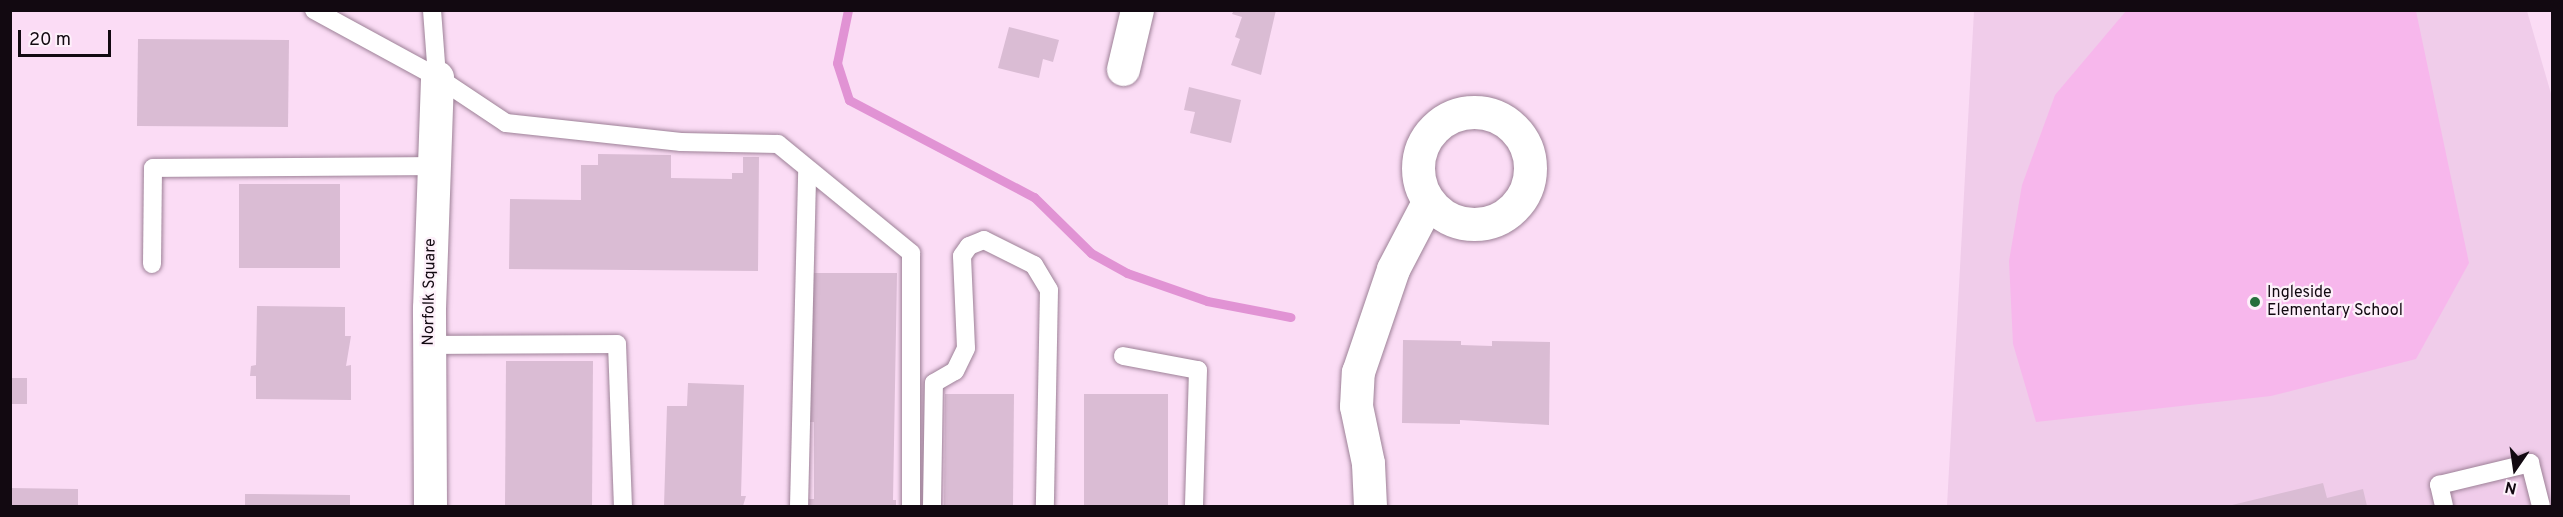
<!DOCTYPE html>
<html>
<head>
<meta charset="utf-8">
<style>
	body { margin:0 }
	#map { position:relative; width:2563px; height:517px; overflow:hidden; background:#fbdcf5; font-family:Overpass,sans-serif }
	div>[style] { position:absolute }
	.built>* { inset:0; background:#f0ccea }
	.green>* { inset:0; background:#f7b7ec }
	.stream>* { height:9px; margin:-4.5px; padding:0 4.5px; transform-origin:4.5px; border-radius:4.5px; background:#e193d4 }
	.building>* { inset:0; background:#dabcd4 }
	.roads { filter:drop-shadow(0 0 2px #9d8197) drop-shadow(0 0 2px #9d8197) }
	.service>* { height:18px; margin:-9px; padding:0 9px; transform-origin:9px; border-radius:9px; background:#fff }
	.minor>* { height:33px; margin:-16.5px; padding:0 16.5px; transform-origin:16.5px; border-radius:16.5px; background:#fff }
	.minor>.ring { margin:-16.5px; padding:0; box-sizing:content-box; background:none; border:33px solid #fff; border-radius:50% }
	.dots>* { width:16px; height:16px; translate:-50% -50%; box-sizing:border-box; border:3px solid #fdf0fa; border-radius:50% }
	span { translate:-50% -50%; white-space:nowrap; text-align:center; line-height:1.15; -webkit-text-stroke:4.5px #fdf0fa; paint-order:stroke }
	.street-label { font-size:16px; color:#120911 }
	.poi-label { font-size:16px; color:#120911 }
	.left { translate:0 -50%; text-align:left }
	.frame { position:absolute; inset:0; border:12px solid #120911; pointer-events:none }
	.north { position:absolute; left:2485px; top:439px; width:60px; height:60px; -webkit-text-stroke:4px #fdf0fa; paint-order:stroke; rotate:193deg; font-size:16px; font-weight:700; line-height:24px; text-align:center; color:#120911 }
	.north::after { content:''; display:block; margin:auto; width:21px; height:27px; background:#120911; clip-path:polygon(50% 0,100% 100%,50% 72%,0 100%) }
	.scale { position:absolute; left:18px; top:30px; width:93px; height:27px; box-sizing:border-box; border:3px solid #120911; border-top:0; padding-left:8px; font-size:18px; line-height:21px; white-space:nowrap; color:#120911; -webkit-text-stroke:4px #fdf0fa; paint-order:stroke }
</style>
</head>
<body>
<div id="map">
	<div class="built">
		<i style="clip-path:polygon(1974px 11px,2527px 11px,2552px 97px,2552px 506px,1947px 506px)"></i>
	</div>
	<div class="green">
		<i style="clip-path:polygon(2126px 11px,2416px 11px,2469px 263px,2416px 359px,2271px 396px,2036px 422px,2013px 344px,2009px 261px,2022px 185px,2055px 95px)"></i>
	</div>
	<div class="stream">
		<i style="left:848px;top:10px;width:54px;rotate:101.7deg"></i>
		<i style="left:837px;top:63px;width:39px;rotate:72deg"></i>
		<i style="left:849px;top:100px;width:209px;rotate:27.7deg"></i>
		<i style="left:1034px;top:197px;width:80px;rotate:44.5deg"></i>
		<i style="left:1091px;top:253px;width:41px;rotate:29.1deg"></i>
		<i style="left:1127px;top:273px;width:85px;rotate:19.3deg"></i>
		<i style="left:1207px;top:301px;width:85px;rotate:10.9deg"></i>
	</div>
	<div class="building">
		<i style="clip-path:polygon(1234px 10px,1276px 10px,1261px 75px,1231px 65px,1240px 39px,1235px 37px,1242px 17px,1232px 14px)"></i>
		<i style="clip-path:polygon(1009px 27px,1059px 40px,1053px 62px,1043px 59px,1039px 78px,998px 68px)"></i>
		<i style="clip-path:polygon(138px 39px,289px 40px,288px 127px,137px 126px)"></i>
		<i style="clip-path:polygon(1189px 87px,1241px 100px,1231px 143px,1190px 133px,1195px 112px,1184px 110px)"></i>
		<i style="clip-path:polygon(598px 154px,671px 155px,671px 178px,732px 179px,732px 173px,743px 173px,743px 157px,759px 157px,758px 271px,509px 269px,510px 199px,581px 200px,581px 165px,598px 165px)"></i>
		<i style="clip-path:polygon(239px 184px,340px 184px,340px 268px,239px 268px)"></i>
		<i style="clip-path:polygon(811px 273px,897px 273px,893px 500px,896px 500px,896px 506px,809px 506px,809px 499px,814px 499px,814px 422px,810px 422px)"></i>
		<i style="clip-path:polygon(257px 306px,345px 307px,345px 336px,351px 336px,346px 366px,351px 365px,351px 400px,256px 399px,256px 376px,250px 376px,251px 366px,256px 365px)"></i>
		<i style="clip-path:polygon(1403px 340px,1461px 341px,1461px 345px,1492px 346px,1492px 341px,1550px 342px,1549px 425px,1460px 420px,1460px 424px,1402px 423px)"></i>
		<i style="clip-path:polygon(506px 361px,593px 361px,592px 506px,505px 506px)"></i>
		<i style="clip-path:polygon(10px 378px,27px 378px,27px 404px,10px 404px)"></i>
		<i style="clip-path:polygon(688px 383px,744px 385px,741px 496px,746px 496px,743px 506px,664px 506px,667px 406px,687px 406px)"></i>
		<i style="clip-path:polygon(945px 394px,1014px 394px,1013px 506px,944px 506px)"></i>
		<i style="clip-path:polygon(1084px 394px,1168px 394px,1168px 506px,1084px 506px)"></i>
		<i style="clip-path:polygon(2323px 483px,2327px 498px,2363px 489px,2367px 506px,2228px 506px)"></i>
		<i style="clip-path:polygon(10px 488px,78px 489px,78px 506px,10px 506px)"></i>
		<i style="clip-path:polygon(245px 494px,350px 495px,350px 506px,245px 506px)"></i>
	</div>
	<div class="roads">
		<div class="service">
			<i style="left:314px;top:10px;width:140px;rotate:28.6deg"></i>
			<i style="left:437px;top:77px;width:83px;rotate:33.7deg"></i>
			<i style="left:506px;top:123px;width:176px;rotate:6.2deg"></i>
			<i style="left:681px;top:142px;width:97px;rotate:1.2deg"></i>
			<i style="left:778px;top:144px;width:172px;rotate:39.3deg"></i>
			<i style="left:911px;top:253px;width:253px;rotate:90deg"></i>
			<i style="left:432px;top:10px;width:67px;rotate:85.7deg"></i>
			<i style="left:152px;top:264px;width:96px;rotate:-89.4deg"></i>
			<i style="left:153px;top:168px;width:281px;rotate:-0.4deg"></i>
			<i style="left:429px;top:345px;width:188px;rotate:-0.3deg"></i>
			<i style="left:617px;top:344px;width:162px;rotate:87.9deg"></i>
			<i style="left:1123px;top:356px;width:76px;rotate:10.6deg"></i>
			<i style="left:1198px;top:370px;width:136px;rotate:91.7deg"></i>
			<i style="left:799px;top:506px;width:337px;rotate:-88.6deg"></i>
			<i style="left:932px;top:506px;width:123px;rotate:-89.1deg"></i>
			<i style="left:934px;top:383px;width:24px;rotate:-30deg"></i>
			<i style="left:955px;top:371px;width:25px;rotate:-64deg"></i>
			<i style="left:966px;top:348px;width:92px;rotate:-92.5deg"></i>
			<i style="left:962px;top:256px;width:12px;rotate:-55deg"></i>
			<i style="left:969px;top:246px;width:16px;rotate:-22deg"></i>
			<i style="left:984px;top:240px;width:56px;rotate:26.6deg"></i>
			<i style="left:1034px;top:265px;width:29px;rotate:59deg"></i>
			<i style="left:1049px;top:290px;width:216px;rotate:91.1deg"></i>
			<i style="left:2444px;top:506px;width:22px;rotate:-103deg"></i>
			<i style="left:2439px;top:485px;width:94px;rotate:-13.6deg"></i>
			<i style="left:2530px;top:463px;width:44px;rotate:75.7deg"></i>
		</div>
		<div class="minor">
			<i style="left:1123px;top:69px;width:61px;rotate:-76.7deg"></i>
			<i class="ring" style="left:1418px;top:112px;width:79px;height:79px"></i>
			<i style="left:430px;top:506px;width:198px;rotate:-90.3deg"></i>
			<i style="left:429px;top:308px;width:231px;rotate:-88deg"></i>
			<i style="left:1370px;top:506px;width:43px;rotate:-92.7deg"></i>
			<i style="left:1368px;top:463px;width:58px;rotate:-101.9deg"></i>
			<i style="left:1356px;top:406px;width:34px;rotate:-87deg"></i>
			<i style="left:1358px;top:372px;width:109px;rotate:-71.2deg"></i>
			<i style="left:1393px;top:269px;width:76px;rotate:-62.4deg"></i>
		</div>
	</div>
	<div class="dots">
		<i style="left:2255px;top:302px;background:#266f3c"></i>
	</div>
	<div class="street-label">
		<span style="left:430px;top:292px;rotate:-89deg">Norfolk Square</span>
	</div>
	<div class="poi-label">
		<span class="left" style="left:2267px;top:302px">Ingleside<br>Elementary School</span>
	</div>
	<div class="frame"></div>
	<div class="north">N</div>
	<div class="scale">20 m</div>
</div>
</body>
</html>
